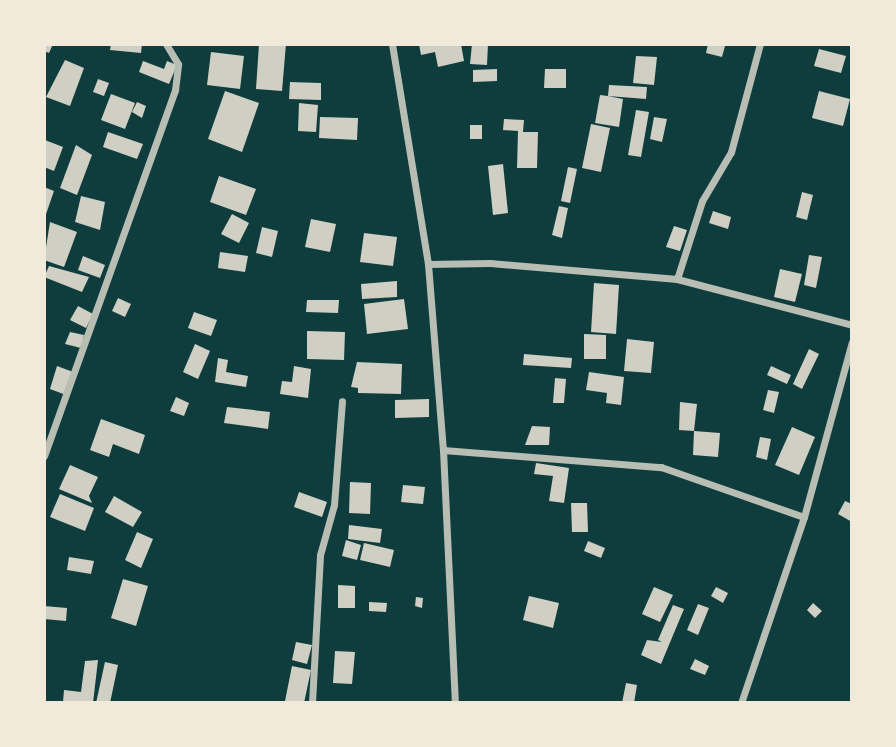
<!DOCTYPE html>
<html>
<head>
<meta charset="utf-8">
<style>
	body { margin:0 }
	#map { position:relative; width:896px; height:747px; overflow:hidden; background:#0f3d3e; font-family:"Times New Roman",serif }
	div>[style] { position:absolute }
	.building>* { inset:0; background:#cfcfc3 }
	.minor>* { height:7px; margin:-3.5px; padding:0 3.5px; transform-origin:3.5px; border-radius:3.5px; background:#b8beb3 }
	span { translate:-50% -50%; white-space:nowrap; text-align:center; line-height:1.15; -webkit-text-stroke:7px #f1e9da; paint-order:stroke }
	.frame { position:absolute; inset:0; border:46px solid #f1e9da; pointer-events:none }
</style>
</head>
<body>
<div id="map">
	<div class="building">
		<i style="clip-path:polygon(44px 44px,53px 44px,49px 53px,44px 51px)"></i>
		<i style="clip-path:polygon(111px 44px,142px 44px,141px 53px,110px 50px)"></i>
		<i style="clip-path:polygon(259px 44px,286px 44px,282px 91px,256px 89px)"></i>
		<i style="clip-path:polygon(419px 44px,461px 44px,464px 61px,438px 67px,435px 52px,421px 55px)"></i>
		<i style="clip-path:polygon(472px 44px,488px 44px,487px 65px,470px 64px)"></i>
		<i style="clip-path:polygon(708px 44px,725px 46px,722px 57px,706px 53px)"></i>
		<i style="clip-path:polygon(819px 49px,846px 56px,841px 73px,814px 66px)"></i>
		<i style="clip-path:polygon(211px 52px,244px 56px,240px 89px,207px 85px)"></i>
		<i style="clip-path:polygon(636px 56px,657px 57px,654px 85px,633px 83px)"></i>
		<i style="clip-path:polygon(65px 60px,84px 68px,70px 106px,46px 97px)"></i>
		<i style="clip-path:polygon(143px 61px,164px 69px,167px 61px,177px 65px,169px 84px,139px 72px)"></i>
		<i style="clip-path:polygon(497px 69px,497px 81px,473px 82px,473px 70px)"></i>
		<i style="clip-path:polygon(545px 69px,566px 69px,566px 88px,544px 88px)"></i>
		<i style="clip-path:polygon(98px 79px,109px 83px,104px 96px,93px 92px)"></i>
		<i style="clip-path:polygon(290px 82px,321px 83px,321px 100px,289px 99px)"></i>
		<i style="clip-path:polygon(609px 85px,647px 87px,646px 99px,608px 96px,623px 99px,619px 127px,595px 123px,600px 95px,608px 96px)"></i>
		<i style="clip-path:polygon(225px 91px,259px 103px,242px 152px,208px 139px)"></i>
		<i style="clip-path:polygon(819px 91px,850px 99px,843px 126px,812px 118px)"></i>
		<i style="clip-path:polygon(111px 94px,135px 103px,125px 129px,101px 120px)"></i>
		<i style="clip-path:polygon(137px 102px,146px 106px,142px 118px,132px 112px)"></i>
		<i style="clip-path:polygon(299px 103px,318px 105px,316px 132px,298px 131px)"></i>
		<i style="clip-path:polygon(636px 110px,649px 112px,641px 157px,628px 155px)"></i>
		<i style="clip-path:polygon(320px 117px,358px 118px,357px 140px,319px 138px)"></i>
		<i style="clip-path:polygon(654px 117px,667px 119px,662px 142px,650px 139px)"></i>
		<i style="clip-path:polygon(504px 119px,524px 120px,523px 132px,538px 132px,537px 168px,517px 168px,518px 131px,503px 130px)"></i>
		<i style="clip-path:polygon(591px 124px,610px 128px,601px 172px,582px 168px)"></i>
		<i style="clip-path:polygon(470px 125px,482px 125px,482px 139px,470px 139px)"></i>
		<i style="clip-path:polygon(108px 132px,143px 144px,137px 159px,103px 147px)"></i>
		<i style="clip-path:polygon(45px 140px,63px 147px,54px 171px,44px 167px)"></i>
		<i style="clip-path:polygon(76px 145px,92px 155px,77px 195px,60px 188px)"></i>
		<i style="clip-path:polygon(503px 164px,508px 213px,493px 215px,488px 166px)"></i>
		<i style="clip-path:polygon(568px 167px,577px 169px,570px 203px,561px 201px)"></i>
		<i style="clip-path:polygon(219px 176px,256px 189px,246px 215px,210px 202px)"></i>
		<i style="clip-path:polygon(44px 187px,54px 191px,44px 220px)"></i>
		<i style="clip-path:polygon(802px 192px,813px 195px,807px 220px,796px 217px)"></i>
		<i style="clip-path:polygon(81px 196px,105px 202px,100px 230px,75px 222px)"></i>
		<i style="clip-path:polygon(559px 206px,568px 208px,562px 238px,552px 235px)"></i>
		<i style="clip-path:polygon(713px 211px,731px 217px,728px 229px,709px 223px)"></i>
		<i style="clip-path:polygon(232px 214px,249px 223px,239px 243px,221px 234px)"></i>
		<i style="clip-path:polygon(311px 219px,336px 224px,330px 252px,305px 247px)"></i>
		<i style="clip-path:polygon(50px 222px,77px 232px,64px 267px,44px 260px)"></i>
		<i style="clip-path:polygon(674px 226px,687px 230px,680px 251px,666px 247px)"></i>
		<i style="clip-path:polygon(262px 227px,278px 231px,272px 257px,256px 253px)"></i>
		<i style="clip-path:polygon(364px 233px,397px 237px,393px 266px,360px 262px)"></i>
		<i style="clip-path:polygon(220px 252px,248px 256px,245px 272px,218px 268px)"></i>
		<i style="clip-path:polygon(809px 255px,822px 257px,816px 288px,804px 285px)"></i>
		<i style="clip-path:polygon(83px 256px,105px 265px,100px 278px,78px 270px)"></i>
		<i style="clip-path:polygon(49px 266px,89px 277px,82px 292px,44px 277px)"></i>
		<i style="clip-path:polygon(780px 269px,802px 274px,795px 302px,774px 297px)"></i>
		<i style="clip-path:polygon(397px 281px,397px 297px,362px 299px,361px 284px)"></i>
		<i style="clip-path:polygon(594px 283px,619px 285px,616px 334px,591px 332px)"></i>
		<i style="clip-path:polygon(118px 298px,131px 304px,125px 317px,112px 311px)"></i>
		<i style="clip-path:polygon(404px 299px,408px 329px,367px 334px,364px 304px)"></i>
		<i style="clip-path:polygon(307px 300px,339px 300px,338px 313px,306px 312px)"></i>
		<i style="clip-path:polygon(78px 306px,93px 314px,86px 328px,70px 320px)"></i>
		<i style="clip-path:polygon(194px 312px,217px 320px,211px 336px,188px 328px)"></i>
		<i style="clip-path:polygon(307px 331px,345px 332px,344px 360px,307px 359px)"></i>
		<i style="clip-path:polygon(70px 332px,84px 335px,81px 348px,65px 344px)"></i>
		<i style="clip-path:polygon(584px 334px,606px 335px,606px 359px,584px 359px)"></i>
		<i style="clip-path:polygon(627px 339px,654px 342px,651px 373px,624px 371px)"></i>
		<i style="clip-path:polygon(195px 344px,210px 351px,198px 379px,183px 372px)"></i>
		<i style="clip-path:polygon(809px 349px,819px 354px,802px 389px,793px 384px)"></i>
		<i style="clip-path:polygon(524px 354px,572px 358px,571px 368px,523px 365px)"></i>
		<i style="clip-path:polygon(218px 358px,228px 360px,226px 372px,248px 376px,246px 387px,215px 382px)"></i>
		<i style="clip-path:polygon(357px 362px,402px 364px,401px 394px,358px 393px,358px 388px,351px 387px)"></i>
		<i style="clip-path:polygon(57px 366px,73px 372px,66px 395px,50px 389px)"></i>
		<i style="clip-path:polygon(294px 366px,311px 369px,308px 398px,280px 394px,282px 381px,292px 382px)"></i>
		<i style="clip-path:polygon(771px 366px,791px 375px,787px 384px,767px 375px)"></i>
		<i style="clip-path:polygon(589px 372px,624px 377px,621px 405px,606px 403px,607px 393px,586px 390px)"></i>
		<i style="clip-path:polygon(555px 378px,566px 379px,564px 403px,553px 403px)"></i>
		<i style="clip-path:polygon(768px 390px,779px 392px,774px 413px,763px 410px)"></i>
		<i style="clip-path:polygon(176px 397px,189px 403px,184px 416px,170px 411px)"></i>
		<i style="clip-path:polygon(429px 399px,429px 417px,395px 418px,395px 400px)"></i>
		<i style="clip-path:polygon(680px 402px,697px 404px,694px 431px,720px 433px,718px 457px,693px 455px,694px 431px,679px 430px)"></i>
		<i style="clip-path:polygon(227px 407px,270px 412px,268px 429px,224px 423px)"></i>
		<i style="clip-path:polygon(101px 419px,145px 435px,139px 454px,113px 444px,109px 457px,90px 450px)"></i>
		<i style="clip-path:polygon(532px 426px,550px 427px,549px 445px,525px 445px)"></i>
		<i style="clip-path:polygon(792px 427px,815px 437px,799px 475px,775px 465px)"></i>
		<i style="clip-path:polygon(760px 437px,771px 439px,767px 460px,756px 457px)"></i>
		<i style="clip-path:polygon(536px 463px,569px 468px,564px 503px,549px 501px,553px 476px,534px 474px)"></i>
		<i style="clip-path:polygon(70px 465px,98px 477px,89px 496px,92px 503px,59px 489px)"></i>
		<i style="clip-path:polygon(350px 482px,371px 483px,370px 514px,349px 513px)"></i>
		<i style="clip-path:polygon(403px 485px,425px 487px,423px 504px,401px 502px)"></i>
		<i style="clip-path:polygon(299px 492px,327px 502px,322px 517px,294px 507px)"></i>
		<i style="clip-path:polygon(60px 494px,94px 508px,85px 531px,50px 517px)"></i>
		<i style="clip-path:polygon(114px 496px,142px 512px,133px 527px,105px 512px)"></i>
		<i style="clip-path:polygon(845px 501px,852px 504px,852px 522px,838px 514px)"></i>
		<i style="clip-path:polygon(571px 503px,587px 503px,588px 532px,572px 532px)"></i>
		<i style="clip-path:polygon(349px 525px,382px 529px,380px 543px,348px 539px)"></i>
		<i style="clip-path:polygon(137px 532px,153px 539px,141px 568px,125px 560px)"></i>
		<i style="clip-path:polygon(346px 540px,361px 545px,357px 560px,342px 556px)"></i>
		<i style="clip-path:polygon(588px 541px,605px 548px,601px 558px,584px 551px)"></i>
		<i style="clip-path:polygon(364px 543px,394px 550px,390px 567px,360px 560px)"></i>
		<i style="clip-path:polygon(69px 557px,94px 561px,91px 574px,67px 570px)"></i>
		<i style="clip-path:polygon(123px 579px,148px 586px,136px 626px,111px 618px)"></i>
		<i style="clip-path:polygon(338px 585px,355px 586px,355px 608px,338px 608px)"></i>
		<i style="clip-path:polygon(654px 587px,673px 595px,660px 622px,642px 614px)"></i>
		<i style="clip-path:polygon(716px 587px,728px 593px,723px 603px,711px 596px)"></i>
		<i style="clip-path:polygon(529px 596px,559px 603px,553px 628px,523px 620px)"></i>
		<i style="clip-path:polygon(416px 597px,423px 598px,422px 608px,415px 606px)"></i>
		<i style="clip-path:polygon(369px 602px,387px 603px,386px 612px,369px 611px)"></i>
		<i style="clip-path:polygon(813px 603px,822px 611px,815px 618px,807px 610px)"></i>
		<i style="clip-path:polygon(698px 604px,709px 608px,698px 635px,687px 630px)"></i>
		<i style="clip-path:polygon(673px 605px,684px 609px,661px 664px,641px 655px,647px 640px,662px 642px,658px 640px)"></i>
		<i style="clip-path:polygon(44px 606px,67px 608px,66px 621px,44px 619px)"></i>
		<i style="clip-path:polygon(296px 642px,312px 645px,307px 664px,292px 660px)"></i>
		<i style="clip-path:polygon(335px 651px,355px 652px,352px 684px,333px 683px)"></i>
		<i style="clip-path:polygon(695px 659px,709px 666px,705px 675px,690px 669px)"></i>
		<i style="clip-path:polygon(98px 660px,93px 703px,63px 702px,64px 690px,81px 692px,85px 661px)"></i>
		<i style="clip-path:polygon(105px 662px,118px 665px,110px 703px,96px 703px)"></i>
		<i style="clip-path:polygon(292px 666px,311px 670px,304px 703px,285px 701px)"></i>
		<i style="clip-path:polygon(626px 683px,637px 685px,634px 703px,622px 703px)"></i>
	</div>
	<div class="minor">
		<i style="left:392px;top:44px;width:223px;rotate:80.7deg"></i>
		<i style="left:428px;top:264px;width:187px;rotate:85.4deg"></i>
		<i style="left:443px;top:450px;width:253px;rotate:87.3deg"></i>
		<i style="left:428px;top:264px;width:62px;rotate:-0.9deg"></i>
		<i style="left:490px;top:263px;width:188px;rotate:4.9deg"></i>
		<i style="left:677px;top:279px;width:181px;rotate:14.7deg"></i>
		<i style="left:677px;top:279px;width:82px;rotate:-72.2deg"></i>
		<i style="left:702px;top:201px;width:57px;rotate:-59.4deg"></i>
		<i style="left:731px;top:152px;width:112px;rotate:-75deg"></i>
		<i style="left:443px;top:450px;width:219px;rotate:4.5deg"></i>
		<i style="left:661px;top:467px;width:151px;rotate:19.3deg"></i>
		<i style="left:44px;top:456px;width:389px;rotate:-70.3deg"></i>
		<i style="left:175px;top:90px;width:26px;rotate:-83deg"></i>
		<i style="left:178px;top:64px;width:23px;rotate:-121deg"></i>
		<i style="left:312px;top:703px;width:148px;rotate:-86.9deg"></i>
		<i style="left:320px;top:555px;width:52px;rotate:-74.4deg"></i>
		<i style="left:334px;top:505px;width:104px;rotate:-85.6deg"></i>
		<i style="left:741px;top:703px;width:196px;rotate:-71.3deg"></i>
		<i style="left:804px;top:517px;width:181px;rotate:-74.7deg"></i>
	</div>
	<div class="frame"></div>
</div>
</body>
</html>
